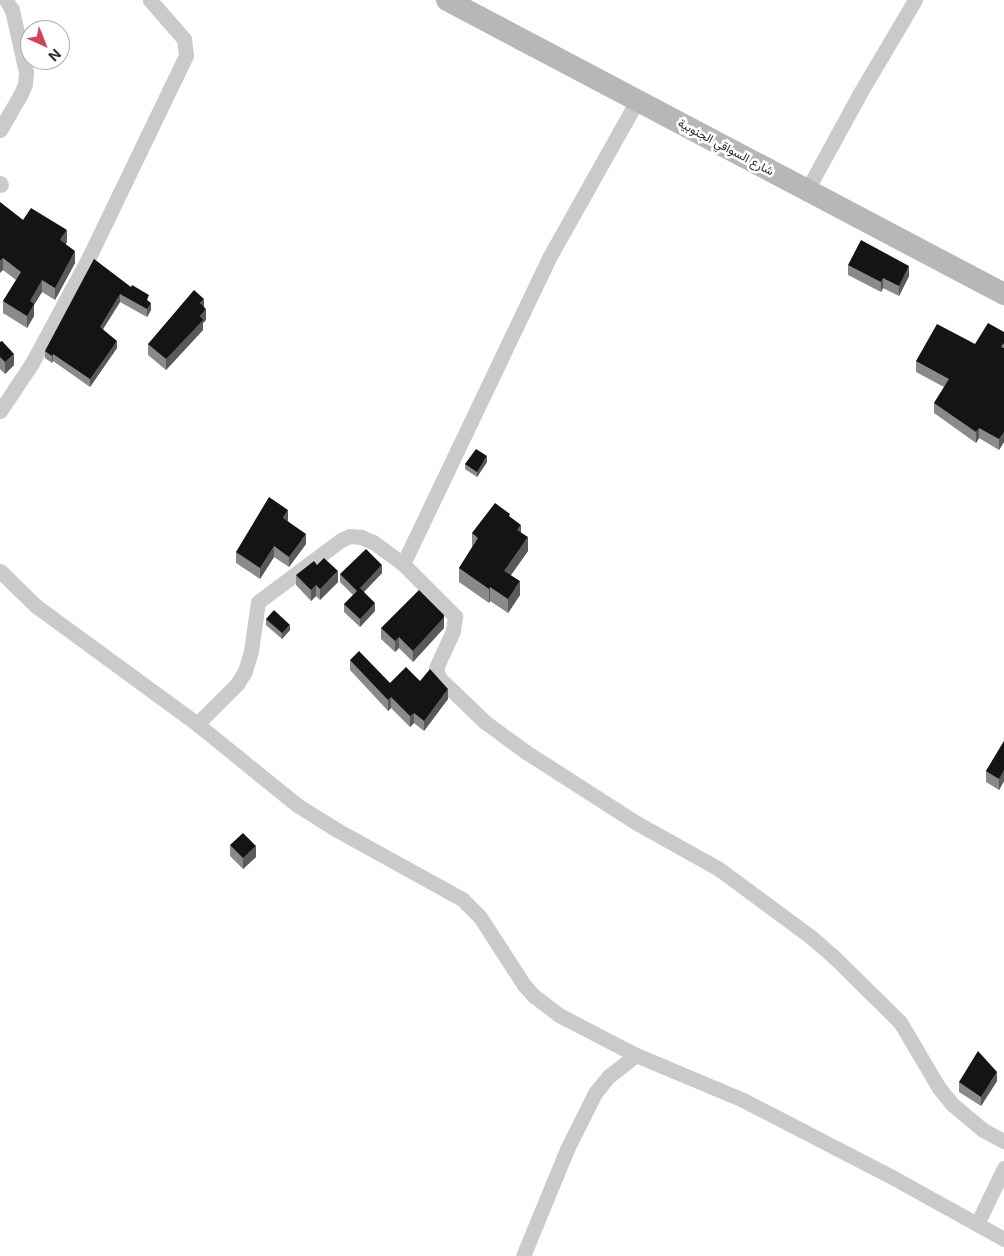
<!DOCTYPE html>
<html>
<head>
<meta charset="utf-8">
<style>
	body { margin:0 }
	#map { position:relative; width:1004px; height:1256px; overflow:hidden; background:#fff; font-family:Inter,Vazirmatn,sans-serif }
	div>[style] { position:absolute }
	.street>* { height:15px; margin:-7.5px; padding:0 7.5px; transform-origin:7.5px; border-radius:7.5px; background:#cacaca }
	.secondary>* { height:22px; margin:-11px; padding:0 11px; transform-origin:11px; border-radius:11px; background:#b7b7b7 }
	.wall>* { inset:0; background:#8a8a8a }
	.shaded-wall>* { inset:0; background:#5a5a5a }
	.building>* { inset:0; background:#141414 }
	span { translate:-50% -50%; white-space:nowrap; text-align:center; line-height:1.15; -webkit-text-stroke:5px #fff; paint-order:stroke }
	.street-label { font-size:12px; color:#2d2d2d }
	.north { position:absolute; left:20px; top:20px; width:50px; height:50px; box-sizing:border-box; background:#fff; border:1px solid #ababab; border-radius:50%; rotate:136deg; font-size:14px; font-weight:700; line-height:20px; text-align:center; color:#2d2d2d }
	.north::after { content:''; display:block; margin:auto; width:18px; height:22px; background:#d3415e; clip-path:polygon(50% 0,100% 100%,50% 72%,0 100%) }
</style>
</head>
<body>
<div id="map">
	<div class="street">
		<i style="left:0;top:130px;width:39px;rotate:-60deg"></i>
		<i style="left:20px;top:96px;width:13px;rotate:-67deg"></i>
		<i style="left:25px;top:84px;width:12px;rotate:-85deg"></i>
		<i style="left:26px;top:72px;width:64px;rotate:-102.7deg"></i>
		<i style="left:12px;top:10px;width:12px;rotate:-121deg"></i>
		<i style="left:0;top:183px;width:2px;rotate:63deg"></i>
		<i style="left:807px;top:190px;width:111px;rotate:-61.3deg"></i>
		<i style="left:860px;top:93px;width:108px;rotate:-59.4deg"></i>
		<i style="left:0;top:411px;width:58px;rotate:-56.3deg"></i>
		<i style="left:32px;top:363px;width:120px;rotate:-61.7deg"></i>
		<i style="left:89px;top:257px;width:224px;rotate:-64.3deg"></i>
		<i style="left:186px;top:55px;width:16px;rotate:-97deg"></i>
		<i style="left:184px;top:39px;width:52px;rotate:-131.1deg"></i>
		<i style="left:403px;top:564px;width:341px;rotate:-64.5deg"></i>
		<i style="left:550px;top:256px;width:178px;rotate:-60.7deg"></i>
		<i style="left:0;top:571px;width:50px;rotate:44.2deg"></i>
		<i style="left:36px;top:606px;width:200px;rotate:36.2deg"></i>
		<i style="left:197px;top:724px;width:129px;rotate:39deg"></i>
		<i style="left:297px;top:805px;width:47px;rotate:32deg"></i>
		<i style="left:337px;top:830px;width:143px;rotate:28.9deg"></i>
		<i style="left:462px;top:899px;width:25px;rotate:45deg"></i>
		<i style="left:480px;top:917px;width:81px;rotate:57.1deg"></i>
		<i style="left:524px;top:985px;width:15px;rotate:48deg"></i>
		<i style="left:534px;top:996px;width:31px;rotate:37deg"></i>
		<i style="left:559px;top:1015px;width:87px;rotate:27.5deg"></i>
		<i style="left:636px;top:1055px;width:116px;rotate:22.8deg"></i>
		<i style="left:743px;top:1100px;width:168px;rotate:27.3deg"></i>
		<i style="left:892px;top:1177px;width:128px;rotate:29deg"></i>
		<i style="left:197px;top:724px;width:57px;rotate:-45deg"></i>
		<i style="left:237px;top:684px;width:15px;rotate:-58deg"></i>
		<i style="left:245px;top:671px;width:21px;rotate:-73deg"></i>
		<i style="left:251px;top:651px;width:49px;rotate:-81.9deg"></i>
		<i style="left:258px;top:602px;width:104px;rotate:-36.8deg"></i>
		<i style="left:341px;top:540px;width:10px;rotate:-24deg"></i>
		<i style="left:350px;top:536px;width:11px;rotate:5deg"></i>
		<i style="left:361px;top:537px;width:13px;rotate:23deg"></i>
		<i style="left:373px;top:542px;width:37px;rotate:36deg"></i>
		<i style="left:403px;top:564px;width:74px;rotate:45deg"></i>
		<i style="left:455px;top:616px;width:15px;rotate:98deg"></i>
		<i style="left:453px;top:631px;width:41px;rotate:114.7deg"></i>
		<i style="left:436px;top:668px;width:10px;rotate:73deg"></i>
		<i style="left:439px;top:678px;width:64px;rotate:43.7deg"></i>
		<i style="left:485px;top:722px;width:51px;rotate:36.2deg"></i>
		<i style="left:526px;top:752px;width:130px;rotate:32.7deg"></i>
		<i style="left:635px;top:822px;width:96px;rotate:29.2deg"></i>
		<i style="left:719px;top:869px;width:114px;rotate:36.5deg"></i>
		<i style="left:811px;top:937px;width:30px;rotate:41deg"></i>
		<i style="left:834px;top:957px;width:93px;rotate:44.6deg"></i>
		<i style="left:900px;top:1022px;width:77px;rotate:59.4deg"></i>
		<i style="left:939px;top:1088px;width:21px;rotate:51deg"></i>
		<i style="left:952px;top:1104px;width:40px;rotate:40deg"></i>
		<i style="left:983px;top:1130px;width:24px;rotate:28deg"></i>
		<i style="left:977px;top:1224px;width:62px;rotate:-64.3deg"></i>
		<i style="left:523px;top:1256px;width:116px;rotate:-67.6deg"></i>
		<i style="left:567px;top:1149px;width:63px;rotate:-63.4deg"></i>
		<i style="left:595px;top:1093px;width:22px;rotate:-51deg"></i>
		<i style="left:609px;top:1076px;width:34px;rotate:-38deg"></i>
	</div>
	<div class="secondary">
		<i style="left:447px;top:0;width:630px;rotate:27.83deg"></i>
	</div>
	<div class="wall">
		<i style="clip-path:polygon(0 202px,23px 220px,67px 242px,66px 244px,75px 263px,55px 300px,42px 292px,34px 305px,34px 316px,27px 328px,3px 313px,3px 301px,16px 280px,3px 270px)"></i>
		<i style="clip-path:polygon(94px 259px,149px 302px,151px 310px,147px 317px,120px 302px,103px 329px,117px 348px,90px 387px,53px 361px,52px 363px,45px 358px,45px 351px)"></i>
		<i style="clip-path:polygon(848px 265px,909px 276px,899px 296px,883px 288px,881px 292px,848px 275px)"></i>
		<i style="clip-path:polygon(204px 307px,206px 320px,203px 323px,203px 330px,166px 370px,148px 355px,148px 344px)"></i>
		<i style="clip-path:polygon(1004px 332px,1004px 442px,999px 450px,979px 438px,976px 443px,934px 413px,934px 403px,944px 387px,916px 372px,916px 361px,975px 344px)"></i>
		<i style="clip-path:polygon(0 342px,14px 365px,5px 374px,0 369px)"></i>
		<i style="clip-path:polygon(487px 462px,477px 477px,465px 469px,465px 464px)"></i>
		<i style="clip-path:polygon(510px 517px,521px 532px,528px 551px,511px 575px,520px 595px,508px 613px,490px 601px,489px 603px,459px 582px,459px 568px,472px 547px,472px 533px)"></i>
		<i style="clip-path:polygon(288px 520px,288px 521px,306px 544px,289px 567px,274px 557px,260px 579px,236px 563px,236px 552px)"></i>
		<i style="clip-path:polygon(382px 573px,364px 592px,375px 611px,360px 627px,344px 612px,344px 604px,353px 595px,340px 582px,340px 574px)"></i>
		<i style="clip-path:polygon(296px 575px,338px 582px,320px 600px,316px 596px,311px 601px,296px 585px)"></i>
		<i style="clip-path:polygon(266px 619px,290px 630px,282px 639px,266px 625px)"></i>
		<i style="clip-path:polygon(444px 626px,444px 628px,413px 662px,399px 648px,395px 652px,381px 639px,381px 628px)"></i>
		<i style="clip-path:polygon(350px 660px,390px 683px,420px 681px,448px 699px,424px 731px,414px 723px,410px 727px,391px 708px,388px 711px,350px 670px)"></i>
		<i style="clip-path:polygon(1004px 741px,1004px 781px,999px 790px,986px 782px,986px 771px)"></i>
		<i style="clip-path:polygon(230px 845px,256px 857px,243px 869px,230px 856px)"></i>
		<i style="clip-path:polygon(997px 1081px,981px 1106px,959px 1092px,959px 1082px)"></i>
	</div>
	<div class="shaded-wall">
		<i style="clip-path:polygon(67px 230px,67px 242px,60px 252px,60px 240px)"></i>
		<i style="clip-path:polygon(75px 251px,75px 263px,55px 300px,55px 288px)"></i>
		<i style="clip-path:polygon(3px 258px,3px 270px,0 273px,0 261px)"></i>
		<i style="clip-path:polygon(909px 266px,909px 276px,899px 296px,899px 286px)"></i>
		<i style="clip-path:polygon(883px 278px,883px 288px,881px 292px,881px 282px)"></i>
		<i style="clip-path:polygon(42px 280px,42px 292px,34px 305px,34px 316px,27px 328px,27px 316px,30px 301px)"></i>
		<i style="clip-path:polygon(120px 294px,120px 302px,100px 334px,100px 327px)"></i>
		<i style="clip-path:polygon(204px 299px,204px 310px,200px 303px)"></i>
		<i style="clip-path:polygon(151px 303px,151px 310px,147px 317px,147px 309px)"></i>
		<i style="clip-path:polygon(206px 309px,206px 320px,203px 323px,203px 330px,166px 370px,166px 359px)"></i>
		<i style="clip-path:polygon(117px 341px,117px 348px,90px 387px,90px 379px)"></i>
		<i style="clip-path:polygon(14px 354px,14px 365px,5px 374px,5px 362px)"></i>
		<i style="clip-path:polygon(53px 354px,53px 361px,52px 363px,52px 356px)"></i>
		<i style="clip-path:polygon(979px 428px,979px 438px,976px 443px,976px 432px)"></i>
		<i style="clip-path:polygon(1004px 432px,1004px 442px,999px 450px,999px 439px)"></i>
		<i style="clip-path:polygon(487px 456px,487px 462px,477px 477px,477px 472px)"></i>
		<i style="clip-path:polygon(288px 510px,288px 520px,283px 528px,283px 518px)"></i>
		<i style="clip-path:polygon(521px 525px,521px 539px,517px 530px)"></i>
		<i style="clip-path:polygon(306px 534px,306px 544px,289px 567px,289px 557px)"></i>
		<i style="clip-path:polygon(528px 537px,528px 551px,504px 585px,504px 571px)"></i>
		<i style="clip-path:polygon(274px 546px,274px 557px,260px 579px,260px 568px)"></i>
		<i style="clip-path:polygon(382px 565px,382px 573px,360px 596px,360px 588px)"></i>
		<i style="clip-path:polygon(338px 571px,338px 582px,320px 600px,320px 589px)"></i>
		<i style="clip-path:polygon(520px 581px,520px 595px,508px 613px,508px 599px)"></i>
		<i style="clip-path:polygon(316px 585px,316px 596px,311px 601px,311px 590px)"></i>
		<i style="clip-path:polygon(490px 587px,490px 601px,489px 603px,489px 589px)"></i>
		<i style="clip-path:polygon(375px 603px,375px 611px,360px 627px,360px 619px)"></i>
		<i style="clip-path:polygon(444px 615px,444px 628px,413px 662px,413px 651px)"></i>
		<i style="clip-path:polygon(290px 625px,290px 630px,282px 639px,282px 633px)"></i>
		<i style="clip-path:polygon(399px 637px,399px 648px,395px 652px,395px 641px)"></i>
		<i style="clip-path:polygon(448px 689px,448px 699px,424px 731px,424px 721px)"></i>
		<i style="clip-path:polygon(391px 697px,391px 708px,388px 711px,388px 700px)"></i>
		<i style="clip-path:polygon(414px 713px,414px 723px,410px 727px,410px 716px)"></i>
		<i style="clip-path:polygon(1004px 770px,1004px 781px,999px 790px,999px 779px)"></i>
		<i style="clip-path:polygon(256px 846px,256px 857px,243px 869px,243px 858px)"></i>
		<i style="clip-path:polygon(997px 1072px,997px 1081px,981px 1106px,981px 1097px)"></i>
	</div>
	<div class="building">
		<i style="clip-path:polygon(0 202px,23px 220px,31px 208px,67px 230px,60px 240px,75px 251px,55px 288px,42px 280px,30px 301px,34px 304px,27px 316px,3px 301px,21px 272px,3px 258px,0 261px)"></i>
		<i style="clip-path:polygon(861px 240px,909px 266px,899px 286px,883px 278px,881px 282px,848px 265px)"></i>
		<i style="clip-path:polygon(94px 259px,131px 287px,132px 285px,149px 295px,147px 300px,151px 303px,147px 309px,120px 294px,100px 327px,117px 341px,90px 379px,53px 354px,52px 356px,45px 351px)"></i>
		<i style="clip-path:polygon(194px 290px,204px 299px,200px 303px,206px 309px,200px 316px,203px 320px,166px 359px,148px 344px)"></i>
		<i style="clip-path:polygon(988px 323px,1004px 332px,1004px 343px,1001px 347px,1004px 348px,1004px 432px,999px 439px,979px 428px,976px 432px,934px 403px,949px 379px,916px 361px,937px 324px,975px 344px)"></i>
		<i style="clip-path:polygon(2px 341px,14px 354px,5px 362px,0 357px,0 342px)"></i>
		<i style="clip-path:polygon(476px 449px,487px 456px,477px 472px,465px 464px)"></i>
		<i style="clip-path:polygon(269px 497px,288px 510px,283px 518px,306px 534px,289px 557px,274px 546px,260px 568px,236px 552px)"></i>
		<i style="clip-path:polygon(495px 503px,510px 514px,509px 516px,521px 525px,517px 530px,528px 537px,504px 571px,520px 581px,508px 599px,490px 587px,489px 589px,459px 568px,478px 538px,472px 533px)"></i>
		<i style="clip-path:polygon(366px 549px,382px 565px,360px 588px,375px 603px,360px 619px,344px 604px,357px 591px,340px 574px)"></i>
		<i style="clip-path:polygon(324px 558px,338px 571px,320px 589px,316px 585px,311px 590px,296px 575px,314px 561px,317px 565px)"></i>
		<i style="clip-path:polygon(419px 590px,444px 615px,444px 617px,413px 651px,399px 637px,395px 641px,381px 628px)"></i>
		<i style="clip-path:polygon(274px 610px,290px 625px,282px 633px,266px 619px)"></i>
		<i style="clip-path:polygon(359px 651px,390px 683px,406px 667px,420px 681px,430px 669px,448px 689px,424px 721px,414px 713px,410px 716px,391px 697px,388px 700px,350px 660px)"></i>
		<i style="clip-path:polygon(1004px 741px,1004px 770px,999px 779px,986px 771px)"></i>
		<i style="clip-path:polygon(243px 833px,256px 846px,243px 858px,230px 845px)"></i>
		<i style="clip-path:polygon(978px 1051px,997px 1072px,981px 1097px,959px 1082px)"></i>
	</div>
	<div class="street-label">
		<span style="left:726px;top:147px;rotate:28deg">شارع السواقي الجنوبية</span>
	</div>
	<div class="north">N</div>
</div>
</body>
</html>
